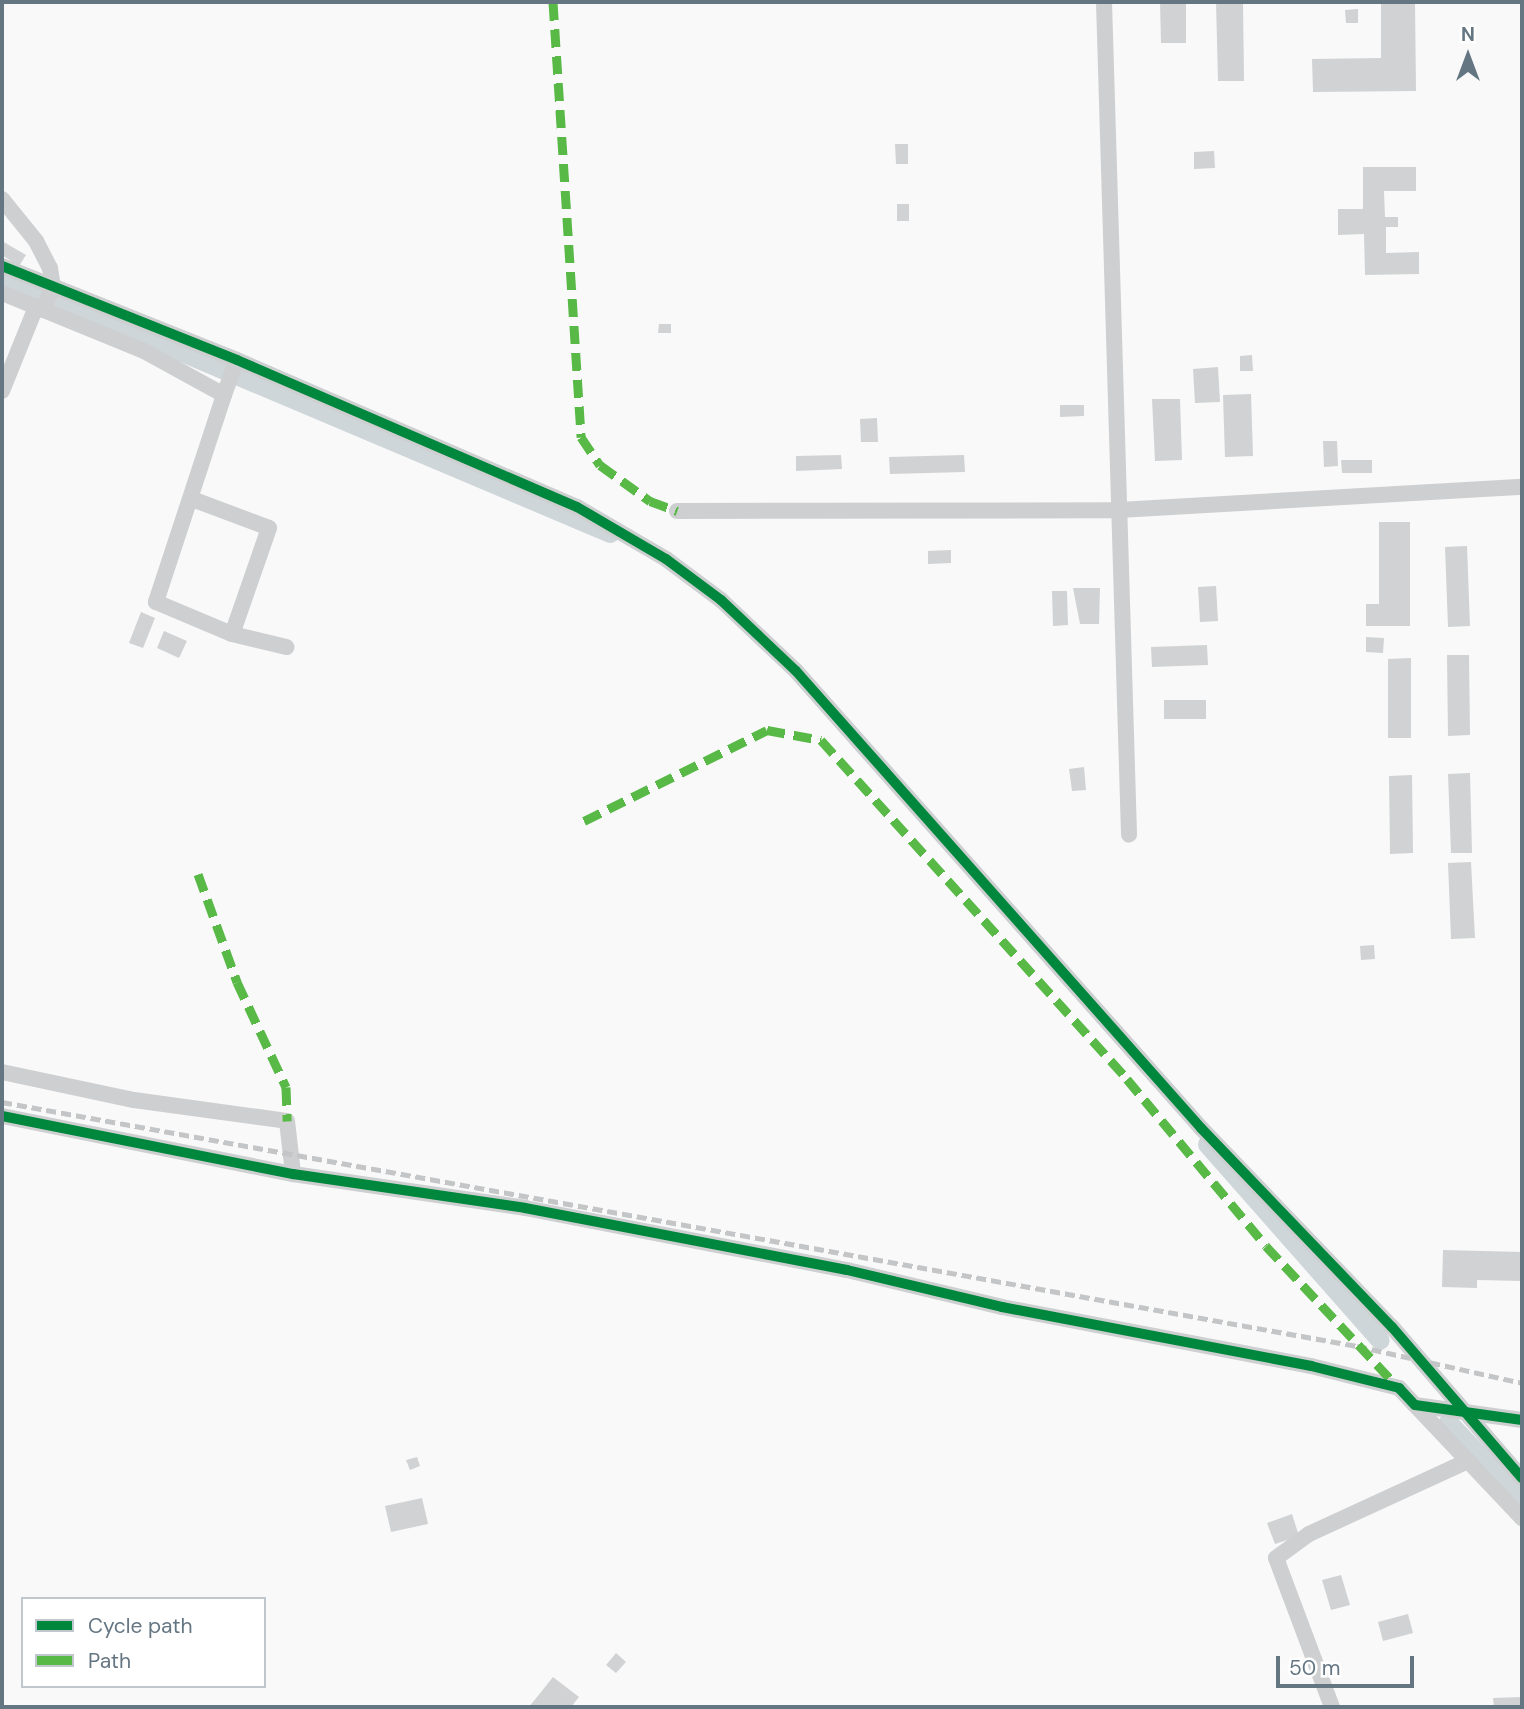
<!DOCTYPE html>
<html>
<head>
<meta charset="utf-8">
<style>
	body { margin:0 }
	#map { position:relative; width:1524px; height:1709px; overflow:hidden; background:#f9f9f9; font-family:"DM Sans",sans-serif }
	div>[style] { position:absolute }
	.canal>* { height:19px; margin:-9.5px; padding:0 9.5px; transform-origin:9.5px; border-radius:9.5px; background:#ced6d9 }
	.building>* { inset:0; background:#d0d2d3 }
	.minor>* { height:16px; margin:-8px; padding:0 8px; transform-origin:8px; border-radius:8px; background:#cecfd0 }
	.rail>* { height:5px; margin-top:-2.5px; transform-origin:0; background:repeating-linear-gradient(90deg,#c3c5c6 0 10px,transparent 0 15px) }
	.quiet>* { height:9px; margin-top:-4.5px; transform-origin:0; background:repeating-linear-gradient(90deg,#58b947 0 18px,transparent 0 27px) }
	.cycleway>* { height:10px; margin:-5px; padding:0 5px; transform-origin:5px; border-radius:5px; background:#00873e }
	span { translate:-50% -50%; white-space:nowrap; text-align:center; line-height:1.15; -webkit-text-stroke:7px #fff; paint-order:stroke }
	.frame { position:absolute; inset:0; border:4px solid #657683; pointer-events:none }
	.legend { position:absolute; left:21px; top:1597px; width:245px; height:91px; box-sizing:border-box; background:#fff; border:2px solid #c1c8cd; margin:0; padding:9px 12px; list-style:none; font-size:21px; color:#657683 }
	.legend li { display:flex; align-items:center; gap:14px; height:35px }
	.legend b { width:35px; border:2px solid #c1c8cd }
	.north { position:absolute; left:1433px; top:21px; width:70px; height:70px; -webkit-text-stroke:5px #fff; paint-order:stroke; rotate:0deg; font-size:19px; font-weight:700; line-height:28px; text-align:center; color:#657683 }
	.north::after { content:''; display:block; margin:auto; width:24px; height:32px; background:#657683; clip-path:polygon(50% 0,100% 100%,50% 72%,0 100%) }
	.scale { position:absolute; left:1276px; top:1656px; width:138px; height:32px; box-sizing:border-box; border:4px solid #657683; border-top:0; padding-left:9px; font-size:21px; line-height:24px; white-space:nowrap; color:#657683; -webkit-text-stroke:5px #fff; paint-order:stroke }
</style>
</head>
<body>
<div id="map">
	<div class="canal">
		<i style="left:2px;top:276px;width:660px;rotate:22.91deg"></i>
		<i style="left:1207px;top:1144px;width:261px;rotate:48.6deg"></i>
		<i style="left:1448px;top:1422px;width:108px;rotate:46.5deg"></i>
	</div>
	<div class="building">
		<i style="clip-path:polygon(1160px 2px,1186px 2px,1186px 43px,1161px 43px)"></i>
		<i style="clip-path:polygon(1216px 2px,1243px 2px,1244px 81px,1218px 81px)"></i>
		<i style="clip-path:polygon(1381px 2px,1415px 2px,1416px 91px,1313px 92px,1312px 59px,1381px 58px)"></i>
		<i style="clip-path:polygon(1358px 9px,1358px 23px,1346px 23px,1345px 10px)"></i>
		<i style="clip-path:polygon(895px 144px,908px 144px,908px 164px,896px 164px)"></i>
		<i style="clip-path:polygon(1214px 151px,1215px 168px,1194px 169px,1194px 152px)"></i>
		<i style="clip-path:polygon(1363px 167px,1416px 167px,1416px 191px,1384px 191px,1385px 217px,1398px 217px,1398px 227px,1386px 227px,1386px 253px,1419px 252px,1419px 274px,1365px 275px,1364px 234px,1338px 235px,1338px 209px,1363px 209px)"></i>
		<i style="clip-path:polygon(897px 204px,909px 204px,909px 221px,897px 221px)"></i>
		<i style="clip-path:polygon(2px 241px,26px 255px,19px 266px,2px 255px)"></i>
		<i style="clip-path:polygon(659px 324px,671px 324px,671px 333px,658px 333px)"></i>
		<i style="clip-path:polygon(1252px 355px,1253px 371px,1240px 371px,1240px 356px)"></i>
		<i style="clip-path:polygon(1218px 367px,1220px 402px,1195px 403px,1193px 369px)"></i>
		<i style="clip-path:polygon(1251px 394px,1253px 456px,1225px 457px,1223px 395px)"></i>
		<i style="clip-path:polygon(1152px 399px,1180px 399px,1182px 460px,1155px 461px)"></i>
		<i style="clip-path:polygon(1060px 405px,1084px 405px,1084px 416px,1060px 417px)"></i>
		<i style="clip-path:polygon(877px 418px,878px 442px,861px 442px,860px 419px)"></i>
		<i style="clip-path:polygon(1323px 441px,1337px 441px,1338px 466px,1324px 467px)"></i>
		<i style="clip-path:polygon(841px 455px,842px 469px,796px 471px,796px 456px)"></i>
		<i style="clip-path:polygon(964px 455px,965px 472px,890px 474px,889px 457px)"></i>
		<i style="clip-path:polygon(1341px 460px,1372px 460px,1372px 473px,1342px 473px)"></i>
		<i style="clip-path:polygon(1379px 522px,1410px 522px,1410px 626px,1366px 626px,1366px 604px,1379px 604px)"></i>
		<i style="clip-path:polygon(1467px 546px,1470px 626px,1448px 627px,1445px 547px)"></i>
		<i style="clip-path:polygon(951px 550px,951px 563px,928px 564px,928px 551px)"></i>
		<i style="clip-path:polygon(1216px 586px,1218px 621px,1200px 622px,1198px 587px)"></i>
		<i style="clip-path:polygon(1073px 588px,1100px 588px,1099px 624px,1080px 624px)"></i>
		<i style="clip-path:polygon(1052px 591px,1067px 591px,1068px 625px,1053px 626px)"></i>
		<i style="clip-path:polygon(141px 612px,155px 618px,143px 648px,129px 643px)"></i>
		<i style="clip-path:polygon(164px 631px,187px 641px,179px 658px,157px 648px)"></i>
		<i style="clip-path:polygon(1366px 637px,1384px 638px,1383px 653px,1366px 652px)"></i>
		<i style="clip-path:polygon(1207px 645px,1208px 665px,1152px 667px,1151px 647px)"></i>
		<i style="clip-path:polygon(1447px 655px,1469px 655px,1470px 735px,1448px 736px)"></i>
		<i style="clip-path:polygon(1411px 658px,1411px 738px,1388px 738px,1388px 659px)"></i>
		<i style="clip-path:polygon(1164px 700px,1206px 700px,1206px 719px,1164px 719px)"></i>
		<i style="clip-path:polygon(1084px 767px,1086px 790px,1072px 791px,1069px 769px)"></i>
		<i style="clip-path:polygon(1470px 773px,1472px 853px,1451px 853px,1448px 774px)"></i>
		<i style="clip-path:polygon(1412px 775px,1413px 853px,1390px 854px,1389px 776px)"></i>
		<i style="clip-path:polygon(1471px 862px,1475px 938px,1451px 939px,1448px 863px)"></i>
		<i style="clip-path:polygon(1374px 945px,1375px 959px,1361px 960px,1360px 946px)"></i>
		<i style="clip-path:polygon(1443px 1250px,1522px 1252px,1522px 1281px,1477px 1280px,1477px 1288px,1442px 1287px)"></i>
		<i style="clip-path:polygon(417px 1457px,420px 1466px,410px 1470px,406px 1460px)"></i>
		<i style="clip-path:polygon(422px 1498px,428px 1524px,391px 1532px,385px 1506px)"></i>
		<i style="clip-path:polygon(1292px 1514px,1299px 1536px,1275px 1544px,1267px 1523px)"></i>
		<i style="clip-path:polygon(1341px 1575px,1350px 1605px,1331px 1610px,1322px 1580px)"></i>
		<i style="clip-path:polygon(1408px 1614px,1413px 1633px,1383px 1641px,1378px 1622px)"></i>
		<i style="clip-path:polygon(616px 1653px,626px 1662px,616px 1673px,606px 1665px)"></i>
		<i style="clip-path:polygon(553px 1677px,579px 1697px,571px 1707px,529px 1707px)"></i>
		<i style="clip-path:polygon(1522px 1697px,1522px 1707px,1494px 1707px,1493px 1698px)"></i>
	</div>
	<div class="minor">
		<i style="left:1104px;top:2px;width:833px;rotate:88.28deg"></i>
		<i style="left:2px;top:199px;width:54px;rotate:51deg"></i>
		<i style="left:36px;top:241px;width:30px;rotate:63deg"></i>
		<i style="left:50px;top:268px;width:18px;rotate:81deg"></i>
		<i style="left:53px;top:286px;width:26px;rotate:113deg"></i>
		<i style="left:2px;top:266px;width:253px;rotate:21.8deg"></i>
		<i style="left:237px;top:360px;width:370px;rotate:23.4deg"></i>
		<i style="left:577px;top:507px;width:103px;rotate:30.3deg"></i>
		<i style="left:666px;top:559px;width:69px;rotate:36.7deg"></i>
		<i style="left:721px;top:600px;width:103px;rotate:43.4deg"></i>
		<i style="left:796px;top:671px;width:611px;rotate:48.45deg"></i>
		<i style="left:1201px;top:1128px;width:276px;rotate:46.2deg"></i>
		<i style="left:1392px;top:1327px;width:199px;rotate:49.3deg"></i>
		<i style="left:2px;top:293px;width:153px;rotate:22.2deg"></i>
		<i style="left:144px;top:351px;width:91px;rotate:28.8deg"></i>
		<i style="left:224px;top:395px;width:37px;rotate:-70deg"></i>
		<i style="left:2px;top:391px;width:91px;rotate:-68deg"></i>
		<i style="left:224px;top:395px;width:218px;rotate:108.2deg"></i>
		<i style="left:156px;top:602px;width:82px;rotate:22.8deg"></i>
		<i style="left:232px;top:634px;width:56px;rotate:13.5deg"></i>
		<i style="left:192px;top:499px;width:82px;rotate:20.6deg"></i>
		<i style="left:269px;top:528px;width:112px;rotate:109.2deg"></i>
		<i style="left:677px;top:511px;width:442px;rotate:-0.1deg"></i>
		<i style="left:1119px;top:510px;width:404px;rotate:-3.3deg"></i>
		<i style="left:2px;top:1072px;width:135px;rotate:12deg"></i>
		<i style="left:134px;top:1100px;width:154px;rotate:7.8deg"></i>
		<i style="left:287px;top:1121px;width:53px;rotate:83.5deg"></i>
		<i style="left:2px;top:1116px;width:297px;rotate:11.3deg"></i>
		<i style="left:293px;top:1174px;width:234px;rotate:8.3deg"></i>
		<i style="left:525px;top:1208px;width:328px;rotate:10.9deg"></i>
		<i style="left:847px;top:1270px;width:159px;rotate:13.4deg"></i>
		<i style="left:1002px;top:1307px;width:315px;rotate:10.8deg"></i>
		<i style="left:1311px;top:1366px;width:91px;rotate:14deg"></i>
		<i style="left:1399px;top:1388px;width:23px;rotate:47deg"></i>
		<i style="left:1415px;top:1405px;width:108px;rotate:8deg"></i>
		<i style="left:1415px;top:1405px;width:156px;rotate:46.6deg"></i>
		<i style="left:1332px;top:1707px;width:159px;rotate:-110.6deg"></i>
		<i style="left:1276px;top:1558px;width:41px;rotate:-36deg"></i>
		<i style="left:1309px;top:1534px;width:175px;rotate:-24.7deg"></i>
	</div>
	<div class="rail">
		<i style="left:2px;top:1102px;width:1377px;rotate:10.21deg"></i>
		<i style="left:1357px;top:1346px;width:169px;rotate:12.6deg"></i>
	</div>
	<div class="quiet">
		<i style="left:553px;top:2px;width:436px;rotate:86.3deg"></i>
		<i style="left:581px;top:437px;width:34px;rotate:56deg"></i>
		<i style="left:600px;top:465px;width:62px;rotate:35.8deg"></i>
		<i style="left:650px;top:501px;width:29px;rotate:20deg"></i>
		<i style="left:584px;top:821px;width:204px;rotate:-26.4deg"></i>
		<i style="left:767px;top:730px;width:55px;rotate:10.5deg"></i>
		<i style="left:821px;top:740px;width:457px;rotate:47.9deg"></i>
		<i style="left:1127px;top:1079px;width:217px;rotate:50.2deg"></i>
		<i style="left:1266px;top:1246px;width:187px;rotate:46.9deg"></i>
		<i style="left:198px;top:874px;width:115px;rotate:70.1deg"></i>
		<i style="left:237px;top:982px;width:116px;rotate:65deg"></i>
		<i style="left:286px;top:1087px;width:34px;rotate:88deg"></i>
	</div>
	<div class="cycleway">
		<i style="left:2px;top:266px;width:253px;rotate:21.8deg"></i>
		<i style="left:237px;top:360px;width:370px;rotate:23.4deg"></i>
		<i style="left:577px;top:507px;width:103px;rotate:30.3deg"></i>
		<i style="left:666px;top:559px;width:69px;rotate:36.7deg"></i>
		<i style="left:721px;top:600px;width:103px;rotate:43.4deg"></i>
		<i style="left:796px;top:671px;width:611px;rotate:48.45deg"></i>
		<i style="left:1201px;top:1128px;width:276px;rotate:46.2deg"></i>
		<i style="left:1392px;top:1327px;width:199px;rotate:49.3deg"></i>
		<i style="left:2px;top:1116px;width:297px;rotate:11.3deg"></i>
		<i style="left:293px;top:1174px;width:234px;rotate:8.3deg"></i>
		<i style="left:525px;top:1208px;width:328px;rotate:10.9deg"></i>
		<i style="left:847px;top:1270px;width:159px;rotate:13.4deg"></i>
		<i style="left:1002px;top:1307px;width:315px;rotate:10.8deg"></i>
		<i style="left:1311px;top:1366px;width:91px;rotate:14deg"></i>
		<i style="left:1399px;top:1388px;width:23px;rotate:47deg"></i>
		<i style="left:1415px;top:1405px;width:108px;rotate:8deg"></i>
	</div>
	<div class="frame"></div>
	<ul class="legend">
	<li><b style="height:9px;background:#00873e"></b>Cycle path</li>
	<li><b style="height:9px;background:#58b947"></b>Path</li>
	</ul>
	<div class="north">N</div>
	<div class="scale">50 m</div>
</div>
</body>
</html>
